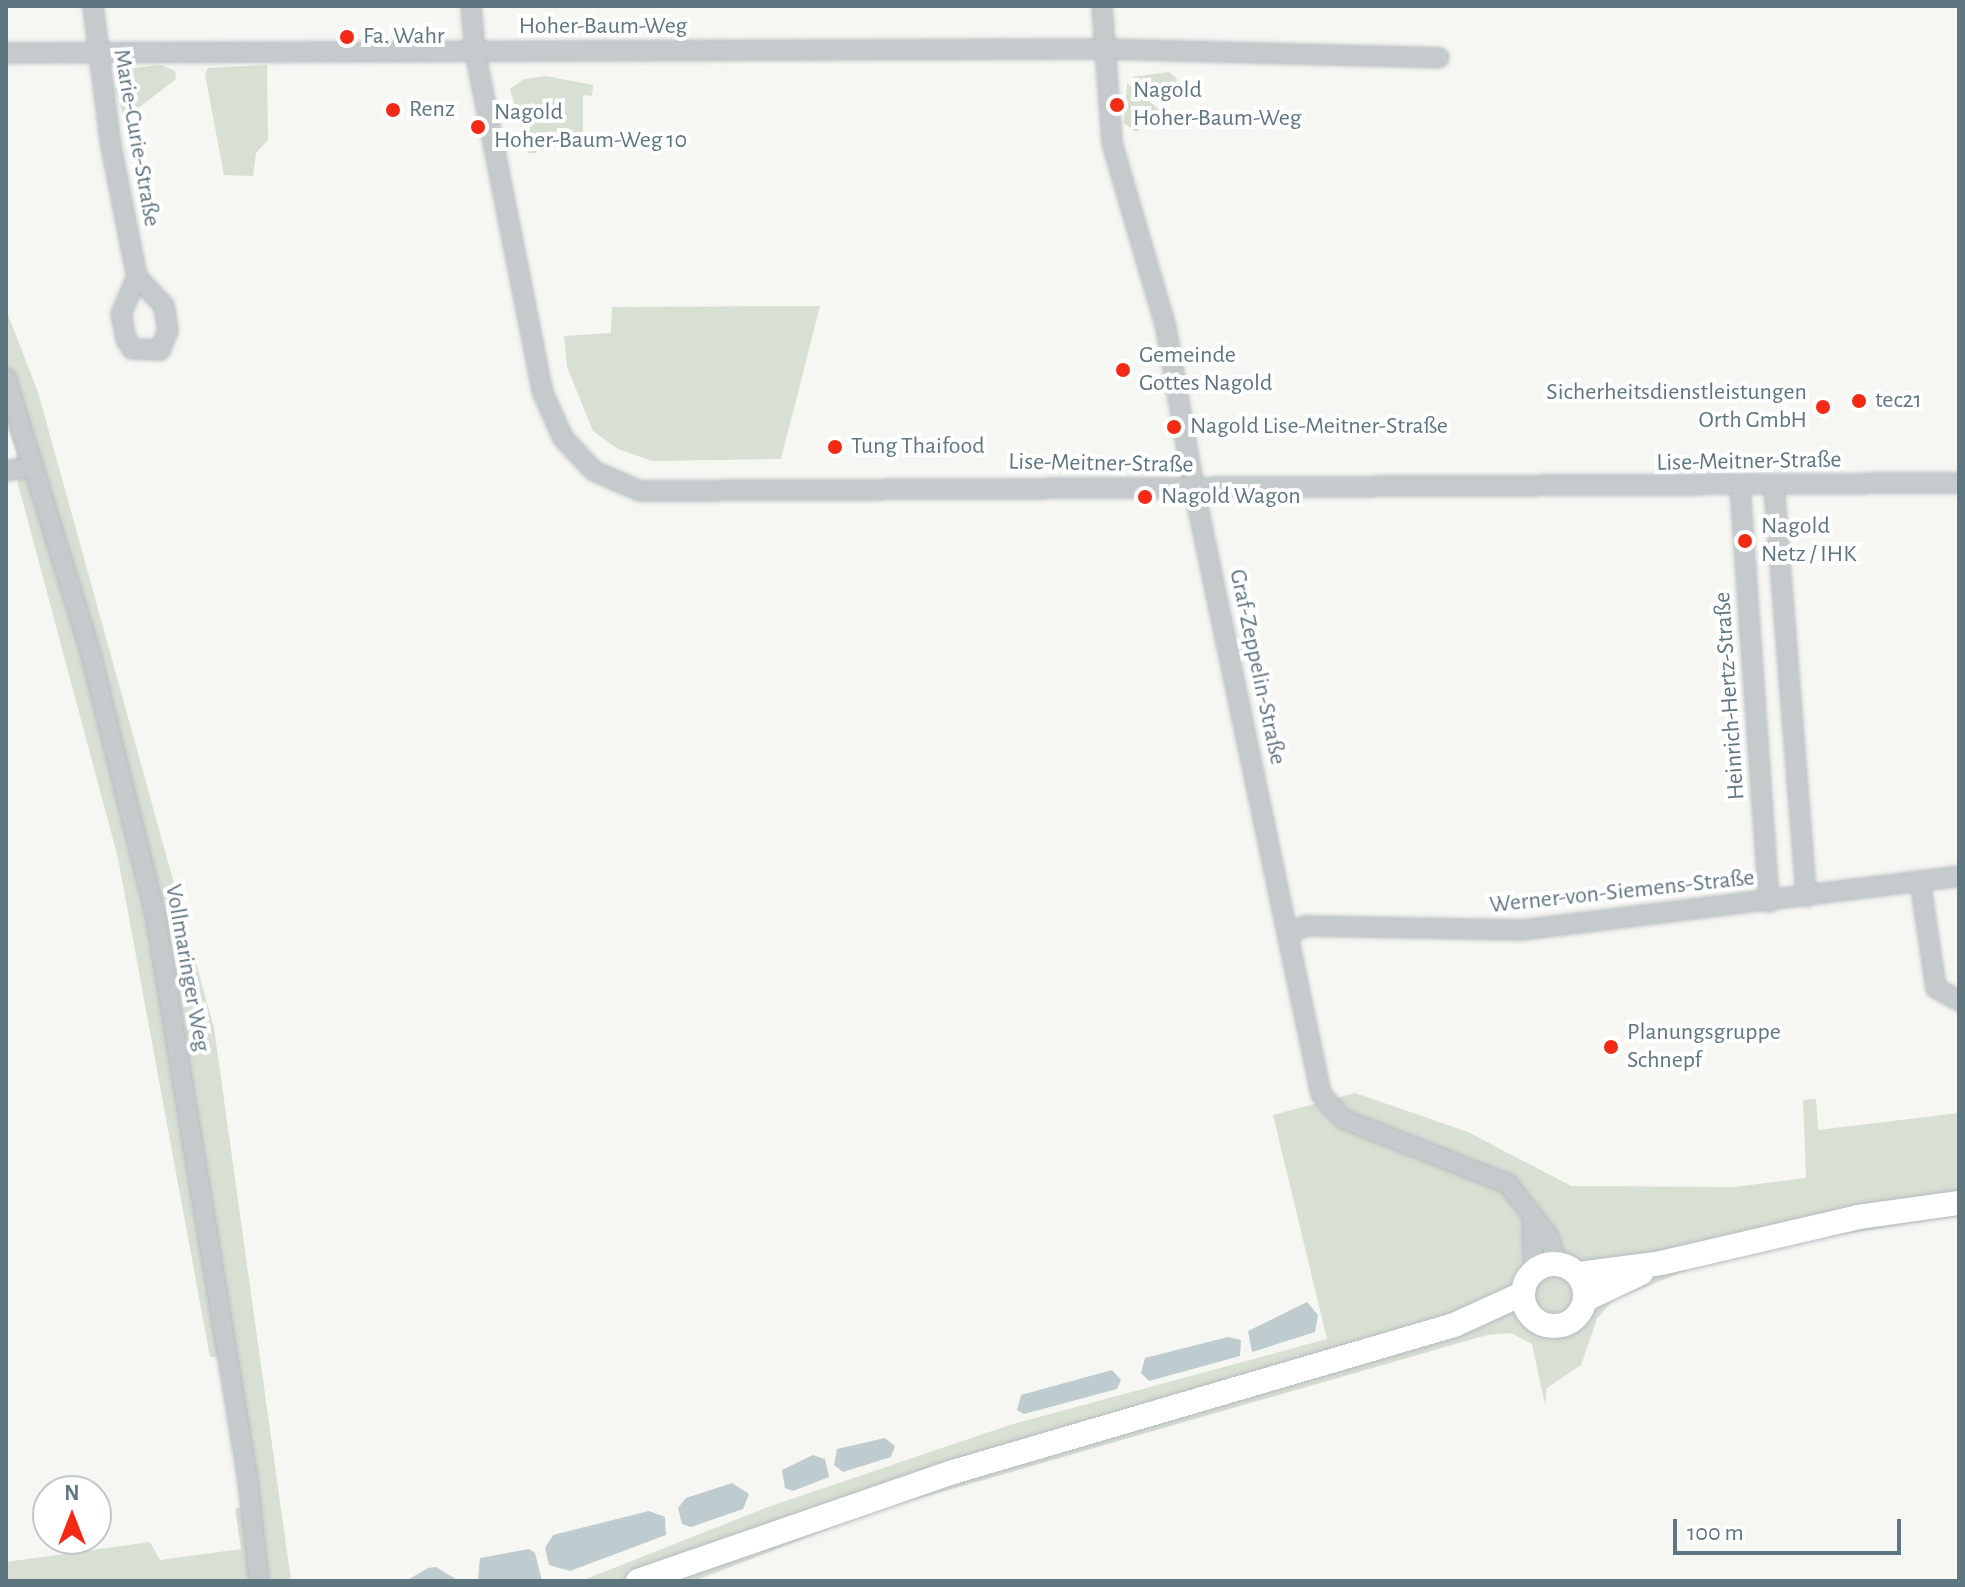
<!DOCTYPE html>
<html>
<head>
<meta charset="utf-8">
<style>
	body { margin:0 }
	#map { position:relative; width:1965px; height:1587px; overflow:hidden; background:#f6f6f2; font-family:"Alegreya Sans",sans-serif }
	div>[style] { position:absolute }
	.green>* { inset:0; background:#d8dfd3 }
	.water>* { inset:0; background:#beccd0 }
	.roads { filter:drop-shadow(0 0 2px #b5bcbf) drop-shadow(0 0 2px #b5bcbf) }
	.street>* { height:18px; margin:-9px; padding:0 9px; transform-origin:9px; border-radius:9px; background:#c5cacc }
	.secondary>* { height:24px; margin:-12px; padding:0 12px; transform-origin:12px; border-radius:12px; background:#fff }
	.secondary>.ring { margin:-12px; padding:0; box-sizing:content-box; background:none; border:24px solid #fff; border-radius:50% }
	.dots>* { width:22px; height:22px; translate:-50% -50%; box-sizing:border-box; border:4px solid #fff; border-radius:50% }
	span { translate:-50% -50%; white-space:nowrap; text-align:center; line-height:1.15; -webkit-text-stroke:8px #fff; paint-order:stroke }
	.street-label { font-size:24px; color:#5e7680 }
	.poi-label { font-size:24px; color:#5e7680 }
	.left { translate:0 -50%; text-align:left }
	.right { translate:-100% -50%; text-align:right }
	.frame { position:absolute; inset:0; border:8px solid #5e7680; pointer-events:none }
	.north { position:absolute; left:32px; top:1475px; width:80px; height:80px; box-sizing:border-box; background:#fff; border:2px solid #bfc8cc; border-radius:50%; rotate:0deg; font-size:22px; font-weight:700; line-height:32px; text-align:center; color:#5e7680 }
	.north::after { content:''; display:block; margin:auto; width:28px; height:36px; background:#f42a14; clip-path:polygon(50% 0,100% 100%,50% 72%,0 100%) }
	.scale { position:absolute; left:1673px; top:1519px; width:228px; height:36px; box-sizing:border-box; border:4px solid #5e7680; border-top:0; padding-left:10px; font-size:24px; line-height:28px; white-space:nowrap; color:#5e7680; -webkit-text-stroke:6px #fff; paint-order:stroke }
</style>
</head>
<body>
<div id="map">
	<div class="green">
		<i style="clip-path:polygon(161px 65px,175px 71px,176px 79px,141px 106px,126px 126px,115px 88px,133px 68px)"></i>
		<i style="clip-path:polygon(267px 65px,268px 140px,256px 153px,253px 176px,224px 175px,205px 74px,208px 68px)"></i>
		<i style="clip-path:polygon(1169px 72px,1177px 79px,1168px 106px,1132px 77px)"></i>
		<i style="clip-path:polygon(546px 76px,593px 85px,592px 96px,583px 95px,583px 139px,537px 139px,536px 153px,528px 153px,510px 89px,524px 79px)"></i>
		<i style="clip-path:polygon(1127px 83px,1163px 113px,1136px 132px,1124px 123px)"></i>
		<i style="clip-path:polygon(820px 306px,781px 459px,652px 461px,618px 449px,593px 431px,567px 367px,564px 336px,611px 333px,612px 307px)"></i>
		<i style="clip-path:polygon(6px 310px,38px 392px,214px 1028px,291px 1581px,6px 1581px,6px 1562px,150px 1542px,160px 1560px,241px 1549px,235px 1509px,242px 1507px,220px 1357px,210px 1357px,118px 858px,18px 484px,16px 452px,6px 423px)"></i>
		<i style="clip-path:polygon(1355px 1093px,1468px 1132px,1571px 1186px,1735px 1187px,1806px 1178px,1803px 1100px,1816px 1099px,1818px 1130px,1959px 1113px,1959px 1216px,1783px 1244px,1702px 1264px,1613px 1300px,1597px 1319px,1581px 1365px,1547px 1388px,1545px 1405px,1532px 1344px,1511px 1333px,1487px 1335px,875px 1511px,694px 1581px,581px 1581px,768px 1507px,1010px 1425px,1327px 1339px,1273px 1115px)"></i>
	</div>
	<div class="water">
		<i style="clip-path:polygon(1307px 1302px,1318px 1315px,1315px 1332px,1252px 1352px,1248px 1331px)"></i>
		<i style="clip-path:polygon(1228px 1337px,1241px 1340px,1240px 1356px,1149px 1381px,1141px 1373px,1145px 1358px)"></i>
		<i style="clip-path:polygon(1112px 1370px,1121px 1380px,1117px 1389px,1024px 1414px,1017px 1410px,1021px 1395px)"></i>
		<i style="clip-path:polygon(885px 1438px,895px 1446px,891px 1457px,843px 1472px,834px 1465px,837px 1449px)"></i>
		<i style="clip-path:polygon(813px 1455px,825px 1459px,829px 1477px,793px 1491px,785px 1488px,782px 1470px)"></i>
		<i style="clip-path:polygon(732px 1483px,749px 1494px,743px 1509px,691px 1527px,682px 1524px,678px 1508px,686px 1498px)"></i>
		<i style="clip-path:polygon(649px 1511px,665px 1517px,666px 1535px,570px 1571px,549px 1565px,545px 1548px,553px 1535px)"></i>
		<i style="clip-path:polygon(529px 1549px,535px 1553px,542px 1581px,478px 1581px,480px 1558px)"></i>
		<i style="clip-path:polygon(436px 1567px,459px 1581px,406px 1581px,428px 1568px)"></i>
	</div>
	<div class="roads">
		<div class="street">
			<i style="left:93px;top:6px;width:141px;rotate:82.7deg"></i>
			<i style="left:111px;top:146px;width:134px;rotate:78.8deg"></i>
			<i style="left:137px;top:277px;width:40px;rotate:47deg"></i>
			<i style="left:164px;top:306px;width:25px;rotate:81deg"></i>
			<i style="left:168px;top:331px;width:21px;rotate:113deg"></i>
			<i style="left:160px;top:350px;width:28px;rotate:-178deg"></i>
			<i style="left:132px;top:349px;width:12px;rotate:-121deg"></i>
			<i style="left:126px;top:339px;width:25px;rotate:-101deg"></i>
			<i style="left:121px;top:314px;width:40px;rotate:-66.6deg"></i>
			<i style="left:471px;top:6px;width:45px;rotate:84.9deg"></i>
			<i style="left:475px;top:51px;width:349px;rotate:78.8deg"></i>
			<i style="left:543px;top:393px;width:49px;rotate:66deg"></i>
			<i style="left:563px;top:438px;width:45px;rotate:46.8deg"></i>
			<i style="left:594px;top:471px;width:50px;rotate:23.5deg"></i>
			<i style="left:640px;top:491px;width:1319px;rotate:-0.35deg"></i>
			<i style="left:1102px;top:6px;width:137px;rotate:85.8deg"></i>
			<i style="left:1112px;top:143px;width:193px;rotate:73.7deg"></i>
			<i style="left:1166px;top:328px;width:163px;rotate:80.1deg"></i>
			<i style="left:1194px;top:489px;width:618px;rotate:78.14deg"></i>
			<i style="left:1321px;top:1094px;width:33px;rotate:49deg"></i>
			<i style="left:1343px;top:1119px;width:177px;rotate:21.5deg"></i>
			<i style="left:1508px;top:1184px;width:67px;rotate:52.3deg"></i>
			<i style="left:1549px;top:1237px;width:27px;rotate:73deg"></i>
			<i style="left:6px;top:53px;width:1097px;rotate:-0.21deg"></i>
			<i style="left:1103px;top:49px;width:336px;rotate:1.5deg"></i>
			<i style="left:6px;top:378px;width:286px;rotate:72.9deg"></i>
			<i style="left:90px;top:651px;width:270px;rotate:76.1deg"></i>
			<i style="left:155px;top:913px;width:576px;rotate:80.7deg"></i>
			<i style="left:248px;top:1481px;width:101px;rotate:83.7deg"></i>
			<i style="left:6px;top:471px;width:28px;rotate:-10deg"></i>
			<i style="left:1774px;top:486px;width:412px;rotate:85.5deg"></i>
			<i style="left:1740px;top:487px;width:416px;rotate:86deg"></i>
			<i style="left:1920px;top:881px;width:108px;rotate:81.5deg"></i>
			<i style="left:1936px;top:988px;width:26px;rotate:29deg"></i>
			<i style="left:1290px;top:934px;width:17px;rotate:-28deg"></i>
			<i style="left:1305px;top:926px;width:217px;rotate:1.1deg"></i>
			<i style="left:1522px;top:930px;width:440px;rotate:-7deg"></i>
			<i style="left:1532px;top:1214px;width:56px;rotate:88deg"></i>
		</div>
		<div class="secondary">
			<i class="ring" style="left:1523px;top:1264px;width:38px;height:38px"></i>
			<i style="left:1579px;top:1274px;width:83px;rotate:-7.6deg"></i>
			<i style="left:1661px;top:1263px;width:202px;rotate:-13.1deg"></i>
			<i style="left:1858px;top:1217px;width:102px;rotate:-7.9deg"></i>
			<i style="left:1586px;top:1299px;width:61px;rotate:-25.3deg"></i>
			<i style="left:638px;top:1581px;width:333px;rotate:-19.1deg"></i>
			<i style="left:953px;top:1472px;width:522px;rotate:-16.35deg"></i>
			<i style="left:1454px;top:1325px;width:75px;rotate:-24.5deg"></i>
		</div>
	</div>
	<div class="dots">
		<i style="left:347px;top:37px;background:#f42a14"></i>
		<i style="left:1117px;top:105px;background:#f42a14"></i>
		<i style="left:393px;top:110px;background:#f42a14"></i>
		<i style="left:478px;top:127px;background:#f42a14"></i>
		<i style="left:1123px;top:370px;background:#f42a14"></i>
		<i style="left:1859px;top:401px;background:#f42a14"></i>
		<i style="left:1823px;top:407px;background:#f42a14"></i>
		<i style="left:1174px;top:427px;background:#f42a14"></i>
		<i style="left:835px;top:447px;background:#f42a14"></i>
		<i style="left:1145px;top:497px;background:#f42a14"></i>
		<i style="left:1745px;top:541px;background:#f42a14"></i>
		<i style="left:1611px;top:1047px;background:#f42a14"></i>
	</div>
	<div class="street-label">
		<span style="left:603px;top:27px">Hoher-Baum-Weg</span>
		<span style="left:136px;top:138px;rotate:80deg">Marie-Curie-Straße</span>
		<span style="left:1749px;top:462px;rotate:-1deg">Lise-Meitner-Straße</span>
		<span style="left:1101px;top:464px;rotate:1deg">Lise-Meitner-Straße</span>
		<span style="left:1257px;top:667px;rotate:78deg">Graf-Zeppelin-Straße</span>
		<span style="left:1730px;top:696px;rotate:-94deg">Heinrich-Hertz-Straße</span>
		<span style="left:1622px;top:892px;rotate:-6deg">Werner-von-Siemens-Straße</span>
		<span style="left:187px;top:968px;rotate:80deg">Vollmaringer Weg</span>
	</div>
	<div class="poi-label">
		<span class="left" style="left:363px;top:37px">Fa. Wahr</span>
		<span class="left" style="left:1133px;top:105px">Nagold<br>Hoher-Baum-Weg</span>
		<span class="left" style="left:409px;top:110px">Renz</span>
		<span class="left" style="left:494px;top:127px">Nagold<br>Hoher-Baum-Weg 10</span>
		<span class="left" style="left:1139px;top:370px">Gemeinde<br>Gottes Nagold</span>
		<span class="right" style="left:1807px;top:407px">Sicherheitsdienstleistungen<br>Orth GmbH</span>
		<span class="left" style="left:1875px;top:401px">tec21</span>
		<span class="left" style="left:1190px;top:427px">Nagold Lise-Meitner-Straße</span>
		<span class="left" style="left:851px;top:447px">Tung Thaifood</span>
		<span class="left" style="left:1161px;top:497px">Nagold Wagon</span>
		<span class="left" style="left:1761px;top:541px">Nagold<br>Netz / IHK</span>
		<span class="left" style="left:1627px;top:1047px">Planungsgruppe<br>Schnepf</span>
	</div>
	<div class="frame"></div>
	<div class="north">N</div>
	<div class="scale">100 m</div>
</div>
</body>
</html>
